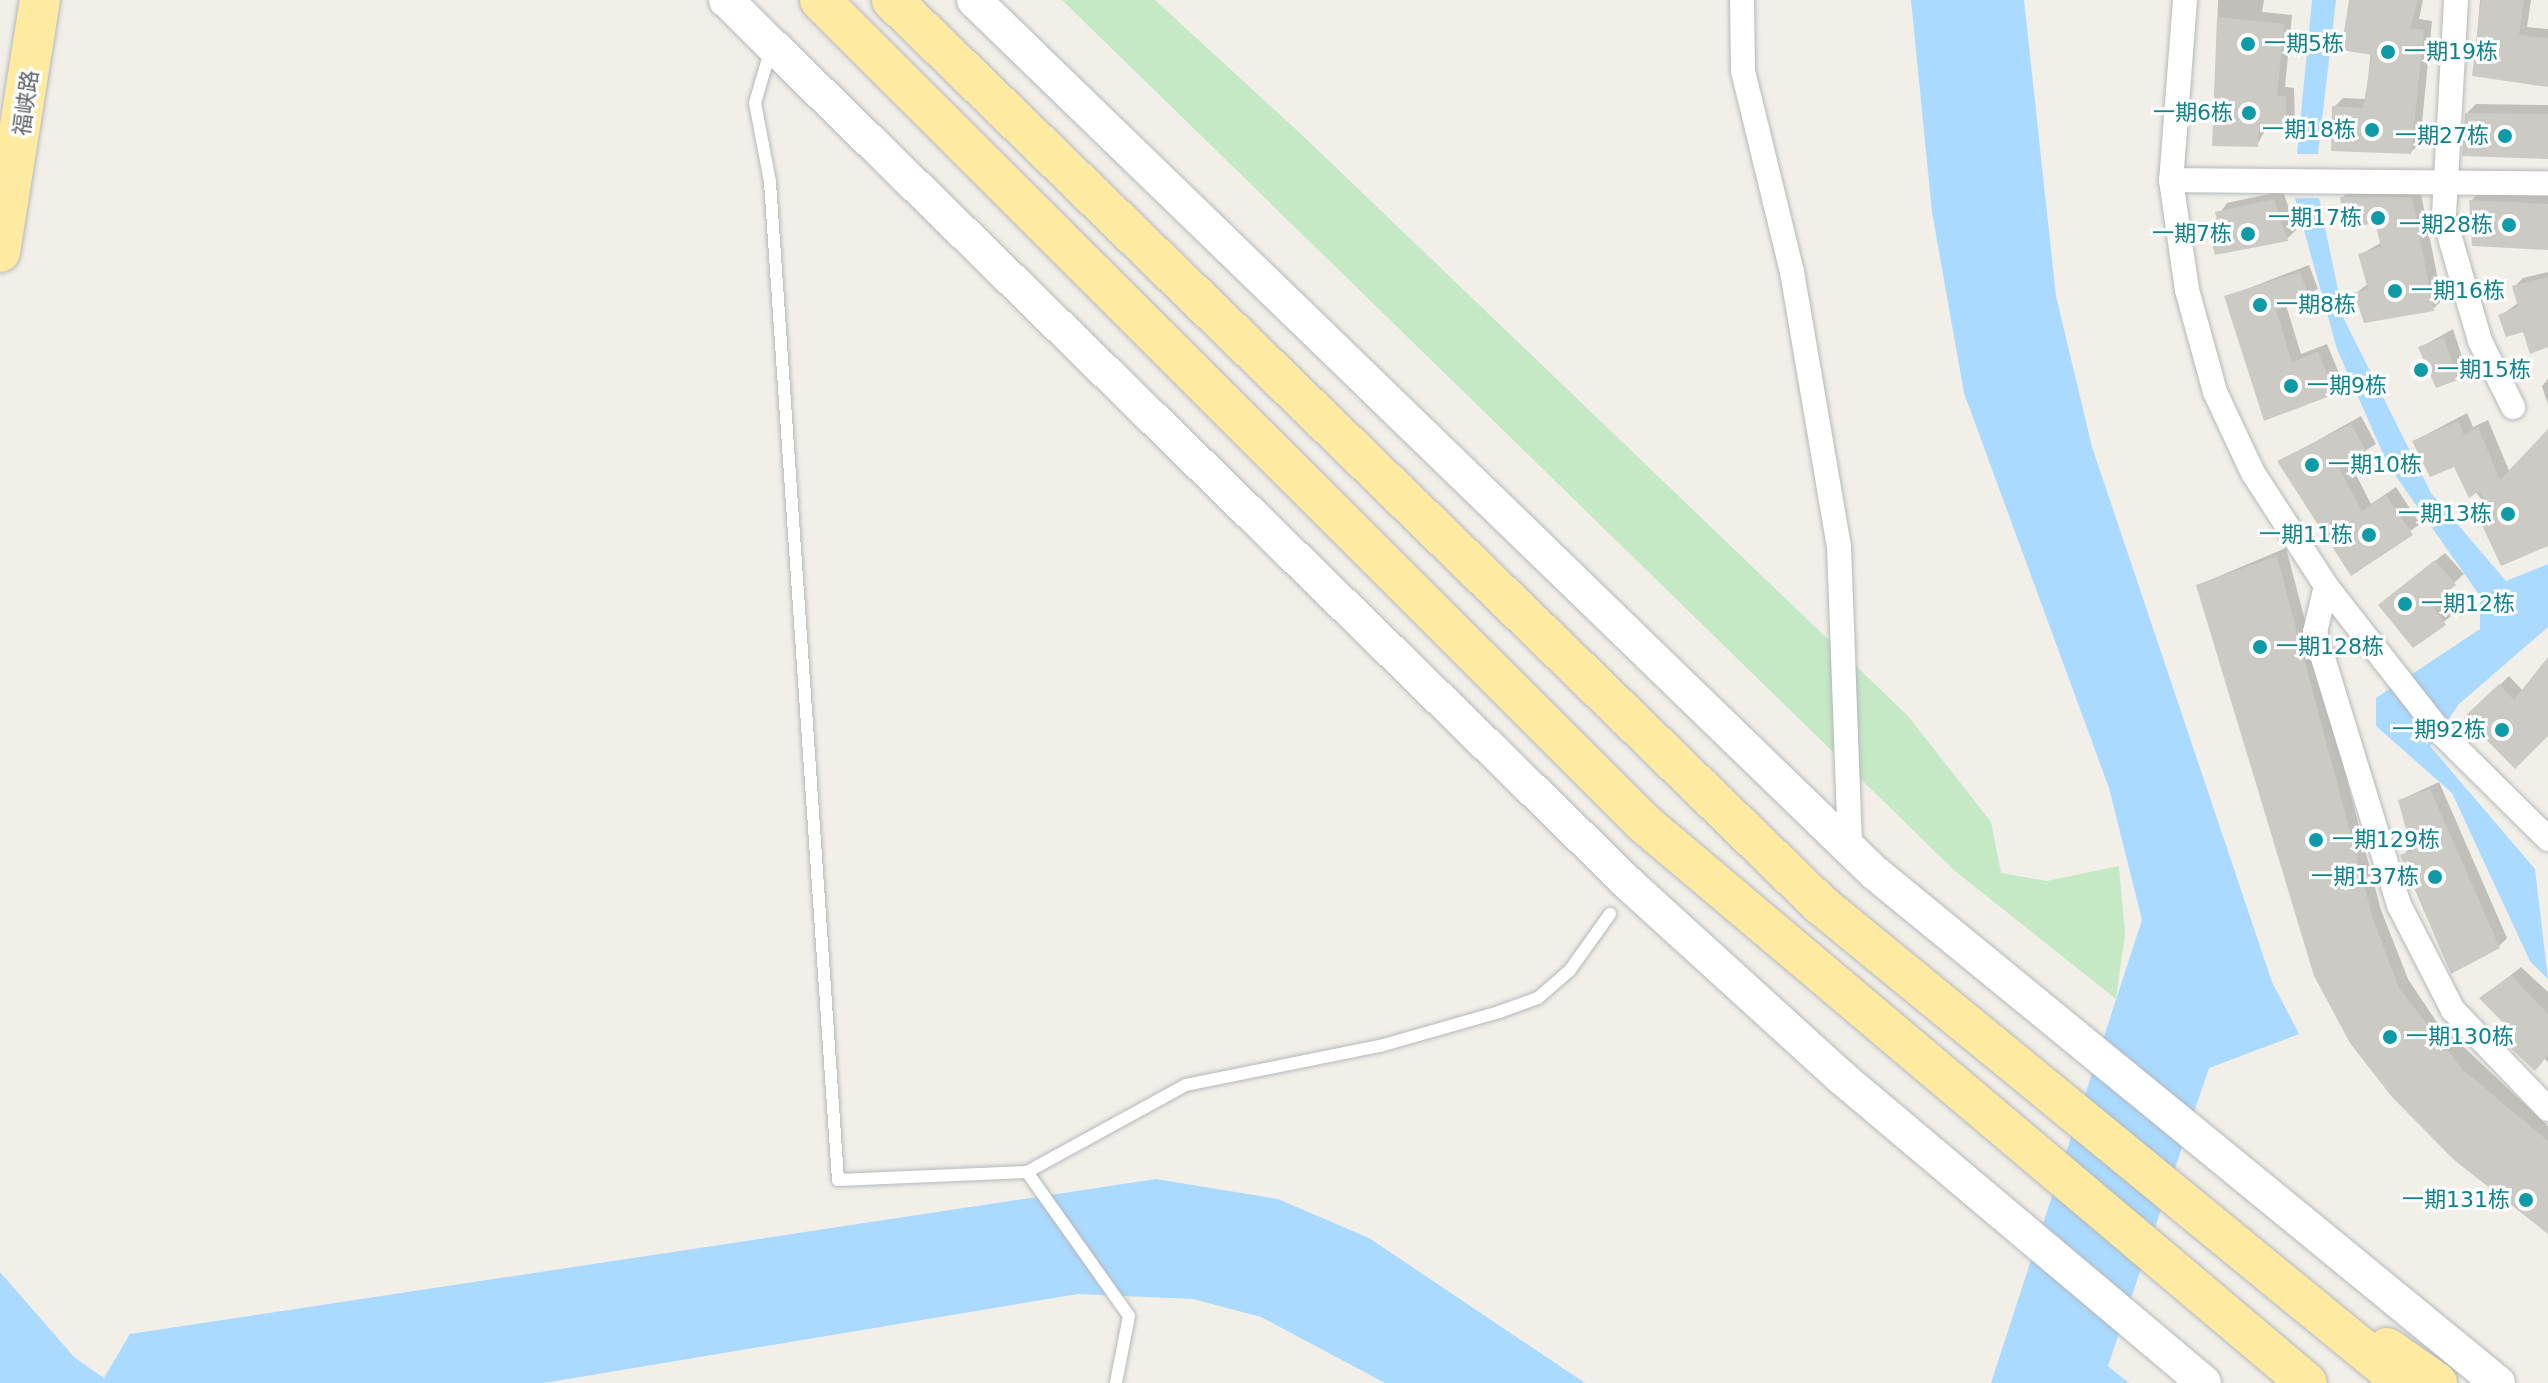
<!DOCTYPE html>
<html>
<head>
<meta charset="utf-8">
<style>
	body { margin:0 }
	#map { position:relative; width:2548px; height:1383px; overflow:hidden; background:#f1efe8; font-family:"DejaVu Sans","Noto Sans SC",sans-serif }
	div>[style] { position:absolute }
	.green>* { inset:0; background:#c5e8c5 }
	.water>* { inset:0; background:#aadaff }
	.shadow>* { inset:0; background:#0003 }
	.building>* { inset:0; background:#cccac5 }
	.roads { filter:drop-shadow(0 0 2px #b5b8bc) drop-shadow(0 0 2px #b5b8bc) }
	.service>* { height:12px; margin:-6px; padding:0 6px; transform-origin:6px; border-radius:6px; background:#fff }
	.minor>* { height:24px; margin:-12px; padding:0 12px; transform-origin:12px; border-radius:12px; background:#fff }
	.secondary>* { height:34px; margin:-17px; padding:0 17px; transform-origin:17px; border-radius:17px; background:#fff }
	.trunk>* { height:40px; margin:-20px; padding:0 20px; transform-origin:20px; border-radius:20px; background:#feeaa1 }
	.dots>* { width:22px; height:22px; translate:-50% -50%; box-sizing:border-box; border:4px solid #fff; border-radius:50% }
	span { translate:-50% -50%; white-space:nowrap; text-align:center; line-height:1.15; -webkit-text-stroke:6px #fff; paint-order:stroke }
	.culture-label { font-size:22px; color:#0d838f }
	.left { translate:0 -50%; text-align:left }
	.right { translate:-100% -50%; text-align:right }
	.street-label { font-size:22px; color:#5f6368 }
</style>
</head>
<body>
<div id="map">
	<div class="green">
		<i style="clip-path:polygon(1062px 0,1155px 0,1302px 135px,1908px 716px,1991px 822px,2001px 873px,2047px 881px,2119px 866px,2125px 934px,2116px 999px,1955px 871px)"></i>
	</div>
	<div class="water">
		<i style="clip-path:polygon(1911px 0,2024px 0,2056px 296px,2092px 447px,2272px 982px,2299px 1034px,2209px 1068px,2108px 1366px,2129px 1383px,1991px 1383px,2142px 920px,2109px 788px,1964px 393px,1932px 212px)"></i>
		<i style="clip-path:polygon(2312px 0,2336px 0,2318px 154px,2297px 154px)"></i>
		<i style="clip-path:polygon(2295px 198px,2319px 198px,2344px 319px,2431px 493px,2506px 581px,2548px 564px,2548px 627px,2459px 704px,2430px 746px,2535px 869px,2548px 979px,2530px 961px,2452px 793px,2376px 726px,2376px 698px,2480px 629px,2480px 596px,2388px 465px,2337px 349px)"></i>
		<i style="clip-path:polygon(1156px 1179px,1278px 1199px,1369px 1238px,1585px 1383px,1385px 1383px,1261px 1317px,1193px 1299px,1078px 1294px,544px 1383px,0 1383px,0 1272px,75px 1358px,104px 1378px,130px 1334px)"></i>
	</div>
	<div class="shadow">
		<i style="clip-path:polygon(2218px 0,2264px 0,2262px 12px,2292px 15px,2285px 87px,2294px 88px,2295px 120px,2286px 130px,2266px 129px,2257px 145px,2214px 144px)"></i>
		<i style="clip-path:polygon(2376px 0,2423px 0,2419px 19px,2432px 21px,2420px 143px,2411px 152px,2334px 107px,2343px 98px,2366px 99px)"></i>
		<i style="clip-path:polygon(2480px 0,2531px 0,2527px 27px,2548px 29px,2548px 85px,2474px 74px)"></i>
		<i style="clip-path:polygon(2476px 104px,2548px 105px,2548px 157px,2467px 113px)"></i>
		<i style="clip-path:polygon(2351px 189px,2420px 189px,2442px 300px,2433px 309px,2356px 293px,2369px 283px,2360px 255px,2382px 242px,2376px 221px,2342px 198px)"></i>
		<i style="clip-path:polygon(2283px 191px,2296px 230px,2287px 239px,2216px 253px,2210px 227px,2227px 203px)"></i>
		<i style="clip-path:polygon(2480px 192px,2548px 195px,2548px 247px,2471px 201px)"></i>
		<i style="clip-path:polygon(2309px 265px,2318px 289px,2286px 305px,2301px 354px,2327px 344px,2343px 383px,2265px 418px,2226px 297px)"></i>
		<i style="clip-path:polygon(2548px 272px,2548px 345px,2500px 316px,2518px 303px,2514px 287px,2523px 278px)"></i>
		<i style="clip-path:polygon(2453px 329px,2466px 369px,2457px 378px,2421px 347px)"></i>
		<i style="clip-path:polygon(2548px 379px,2548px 405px,2542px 386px)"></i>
		<i style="clip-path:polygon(2467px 413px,2473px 427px,2488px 420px,2510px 473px,2548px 432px,2548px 544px,2493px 515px,2455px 464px,2414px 441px)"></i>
		<i style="clip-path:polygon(2361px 416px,2376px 444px,2349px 461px,2371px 504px,2396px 487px,2420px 524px,2351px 573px,2279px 462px)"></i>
		<i style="clip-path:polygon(2286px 548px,2381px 910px,2408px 979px,2436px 1021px,2548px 1126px,2548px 1229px,2454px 1157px,2198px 585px)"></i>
		<i style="clip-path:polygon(2445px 553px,2464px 574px,2440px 595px,2454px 614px,2413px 645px,2390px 597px)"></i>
		<i style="clip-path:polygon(2548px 660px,2548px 733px,2467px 717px,2509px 676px,2523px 691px)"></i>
		<i style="clip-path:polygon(2439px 782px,2507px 938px,2498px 947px,2402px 856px,2411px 847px,2400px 800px)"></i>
		<i style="clip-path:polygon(2521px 967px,2548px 992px,2548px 1062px,2482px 998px)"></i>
	</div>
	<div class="building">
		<i style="clip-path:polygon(2349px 0,2417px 0,2411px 28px,2424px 30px,2411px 154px,2331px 151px,2332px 106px,2363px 108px,2372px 55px,2341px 50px)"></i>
		<i style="clip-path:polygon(2481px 0,2524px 0,2519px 35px,2548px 38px,2548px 87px,2472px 76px)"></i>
		<i style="clip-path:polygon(2217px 17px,2284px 24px,2277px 96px,2286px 96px,2287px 132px,2258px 131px,2258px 147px,2212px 146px)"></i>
		<i style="clip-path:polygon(2465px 113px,2548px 114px,2548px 159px,2462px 156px)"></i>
		<i style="clip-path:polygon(2340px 197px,2412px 197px,2434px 311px,2364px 323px,2354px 293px,2368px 289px,2358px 254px,2381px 247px,2375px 223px,2344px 229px)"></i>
		<i style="clip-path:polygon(2274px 199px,2288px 241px,2215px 255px,2208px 227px,2219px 225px,2215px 212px)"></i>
		<i style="clip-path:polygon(2469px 200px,2548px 204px,2548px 250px,2472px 246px)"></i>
		<i style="clip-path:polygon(2300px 272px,2310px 300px,2276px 310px,2292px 362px,2318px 352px,2335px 394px,2264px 421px,2224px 296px)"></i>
		<i style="clip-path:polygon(2548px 277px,2548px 347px,2530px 354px,2523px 332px,2506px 337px,2498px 315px,2518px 307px,2512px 286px)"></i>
		<i style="clip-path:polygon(2444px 337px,2458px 380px,2436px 388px,2418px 347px)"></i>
		<i style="clip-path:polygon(2458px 421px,2464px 435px,2478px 427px,2500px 480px,2548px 429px,2548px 546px,2501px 566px,2481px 523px,2495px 513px,2479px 491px,2469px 498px,2454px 467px,2430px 477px,2412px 441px)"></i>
		<i style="clip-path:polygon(2351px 424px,2368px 454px,2339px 468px,2362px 511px,2386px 495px,2413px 535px,2351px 576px,2277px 461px)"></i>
		<i style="clip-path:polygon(2277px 556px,2373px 919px,2399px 988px,2463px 1070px,2548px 1141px,2548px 1234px,2453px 1159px,2392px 1097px,2350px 1043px,2314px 976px,2196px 585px)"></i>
		<i style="clip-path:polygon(2435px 560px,2456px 585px,2431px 604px,2446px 625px,2413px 648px,2378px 605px)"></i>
		<i style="clip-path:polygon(2548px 657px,2548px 736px,2515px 769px,2464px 717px,2499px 684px,2514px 700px)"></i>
		<i style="clip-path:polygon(2430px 789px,2500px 948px,2451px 974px,2400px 855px,2412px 851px,2398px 800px)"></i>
		<i style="clip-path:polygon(2511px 975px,2548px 1014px,2548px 1055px,2535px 1071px,2506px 1044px,2514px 1034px,2479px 998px)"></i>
	</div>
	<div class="roads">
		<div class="service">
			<i style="left:771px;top:48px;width:57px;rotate:106.2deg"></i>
			<i style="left:755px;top:103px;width:80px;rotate:79.2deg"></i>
			<i style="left:770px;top:182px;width:1000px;rotate:86.1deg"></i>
			<i style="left:838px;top:1180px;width:189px;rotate:-2.4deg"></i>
			<i style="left:1027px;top:1172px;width:181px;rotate:-28.7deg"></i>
			<i style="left:1186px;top:1085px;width:198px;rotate:-11.4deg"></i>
			<i style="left:1380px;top:1046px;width:124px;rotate:-15.9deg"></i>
			<i style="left:1499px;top:1012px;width:41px;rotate:-19.7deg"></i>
			<i style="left:1538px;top:998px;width:43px;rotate:-41.2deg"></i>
			<i style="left:1570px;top:970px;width:69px;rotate:-54.5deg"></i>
			<i style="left:1027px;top:1172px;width:176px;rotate:54.7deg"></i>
			<i style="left:1129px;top:1316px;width:68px;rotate:101deg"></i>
		</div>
		<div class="minor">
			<i style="left:1742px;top:0;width:71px;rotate:89.2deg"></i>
			<i style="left:1743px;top:71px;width:207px;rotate:76.3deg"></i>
			<i style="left:1792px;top:272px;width:278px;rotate:80.3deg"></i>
			<i style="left:1839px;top:546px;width:304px;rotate:87.9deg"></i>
			<i style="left:2185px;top:0;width:181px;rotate:94.4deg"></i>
			<i style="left:2171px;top:180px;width:111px;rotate:81.7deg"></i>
			<i style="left:2187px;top:290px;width:106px;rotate:74.6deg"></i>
			<i style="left:2215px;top:392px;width:89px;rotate:64.9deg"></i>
			<i style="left:2253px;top:473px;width:135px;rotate:57.1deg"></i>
			<i style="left:2326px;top:586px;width:189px;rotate:51.9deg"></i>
			<i style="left:2443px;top:735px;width:148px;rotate:44.7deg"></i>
			<i style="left:2456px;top:0;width:217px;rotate:93.2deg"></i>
			<i style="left:2444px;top:217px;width:129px;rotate:73.8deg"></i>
			<i style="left:2480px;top:341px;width:74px;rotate:63.4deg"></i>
			<i style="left:2171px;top:180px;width:377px;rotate:0.5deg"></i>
			<i style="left:2326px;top:586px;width:47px;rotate:103.4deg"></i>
			<i style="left:2315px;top:632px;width:286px;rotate:72.9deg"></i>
			<i style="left:2399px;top:905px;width:118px;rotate:62.8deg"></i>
			<i style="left:2453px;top:1010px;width:137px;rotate:46.2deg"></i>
		</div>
		<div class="secondary">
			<i style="left:726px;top:0;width:1265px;rotate:44.39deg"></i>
			<i style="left:1630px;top:885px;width:287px;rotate:42.3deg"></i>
			<i style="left:1842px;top:1078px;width:473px;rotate:40.1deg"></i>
			<i style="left:974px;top:0;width:1255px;rotate:44.1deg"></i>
			<i style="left:1875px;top:873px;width:805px;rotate:39.3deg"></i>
		</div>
		<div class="trunk">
			<i style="left:820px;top:0;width:1166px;rotate:44.97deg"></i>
			<i style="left:1645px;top:824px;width:866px;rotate:40.18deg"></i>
			<i style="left:892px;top:0;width:1296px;rotate:44.25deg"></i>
			<i style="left:1820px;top:904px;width:755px;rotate:39.36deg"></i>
			<i style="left:0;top:252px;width:255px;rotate:-81deg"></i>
			<i style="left:2387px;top:1348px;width:61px;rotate:35deg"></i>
		</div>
	</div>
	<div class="dots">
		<i style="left:2248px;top:44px;background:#0f9aa8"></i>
		<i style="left:2388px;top:52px;background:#0f9aa8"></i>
		<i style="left:2249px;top:113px;background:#0f9aa8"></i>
		<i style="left:2372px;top:130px;background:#0f9aa8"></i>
		<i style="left:2505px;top:136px;background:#0f9aa8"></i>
		<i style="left:2378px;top:218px;background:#0f9aa8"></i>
		<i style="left:2509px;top:225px;background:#0f9aa8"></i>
		<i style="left:2248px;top:234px;background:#0f9aa8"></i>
		<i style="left:2395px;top:291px;background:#0f9aa8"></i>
		<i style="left:2260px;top:305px;background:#0f9aa8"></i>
		<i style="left:2421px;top:370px;background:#0f9aa8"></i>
		<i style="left:2291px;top:386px;background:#0f9aa8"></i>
		<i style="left:2312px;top:465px;background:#0f9aa8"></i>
		<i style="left:2508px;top:514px;background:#0f9aa8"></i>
		<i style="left:2369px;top:535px;background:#0f9aa8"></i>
		<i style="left:2405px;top:604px;background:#0f9aa8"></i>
		<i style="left:2260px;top:647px;background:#0f9aa8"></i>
		<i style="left:2502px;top:730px;background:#0f9aa8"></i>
		<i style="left:2316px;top:840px;background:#0f9aa8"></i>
		<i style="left:2435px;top:877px;background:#0f9aa8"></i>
		<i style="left:2390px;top:1037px;background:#0f9aa8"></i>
		<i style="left:2526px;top:1200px;background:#0f9aa8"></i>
	</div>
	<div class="culture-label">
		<span class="left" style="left:2264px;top:44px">一期5栋</span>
		<span class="left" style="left:2404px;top:52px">一期19栋</span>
		<span class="right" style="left:2233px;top:113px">一期6栋</span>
		<span class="right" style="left:2356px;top:130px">一期18栋</span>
		<span class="right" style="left:2489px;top:136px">一期27栋</span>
		<span class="right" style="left:2362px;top:218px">一期17栋</span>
		<span class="right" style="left:2493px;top:225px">一期28栋</span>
		<span class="right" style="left:2232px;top:234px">一期7栋</span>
		<span class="left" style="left:2411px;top:291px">一期16栋</span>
		<span class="left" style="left:2276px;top:305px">一期8栋</span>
		<span class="left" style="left:2437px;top:370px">一期15栋</span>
		<span class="left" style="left:2307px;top:386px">一期9栋</span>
		<span class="left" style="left:2328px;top:465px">一期10栋</span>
		<span class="right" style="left:2492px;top:514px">一期13栋</span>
		<span class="right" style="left:2353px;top:535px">一期11栋</span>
		<span class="left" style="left:2421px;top:604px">一期12栋</span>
		<span class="left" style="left:2276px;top:647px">一期128栋</span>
		<span class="right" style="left:2486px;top:730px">一期92栋</span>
		<span class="left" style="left:2332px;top:840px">一期129栋</span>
		<span class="right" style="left:2419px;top:877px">一期137栋</span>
		<span class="left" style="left:2406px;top:1037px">一期130栋</span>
		<span class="right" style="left:2510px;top:1200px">一期131栋</span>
	</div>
	<div class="street-label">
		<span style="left:26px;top:103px;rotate:-82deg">福峡路</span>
	</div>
</div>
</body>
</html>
